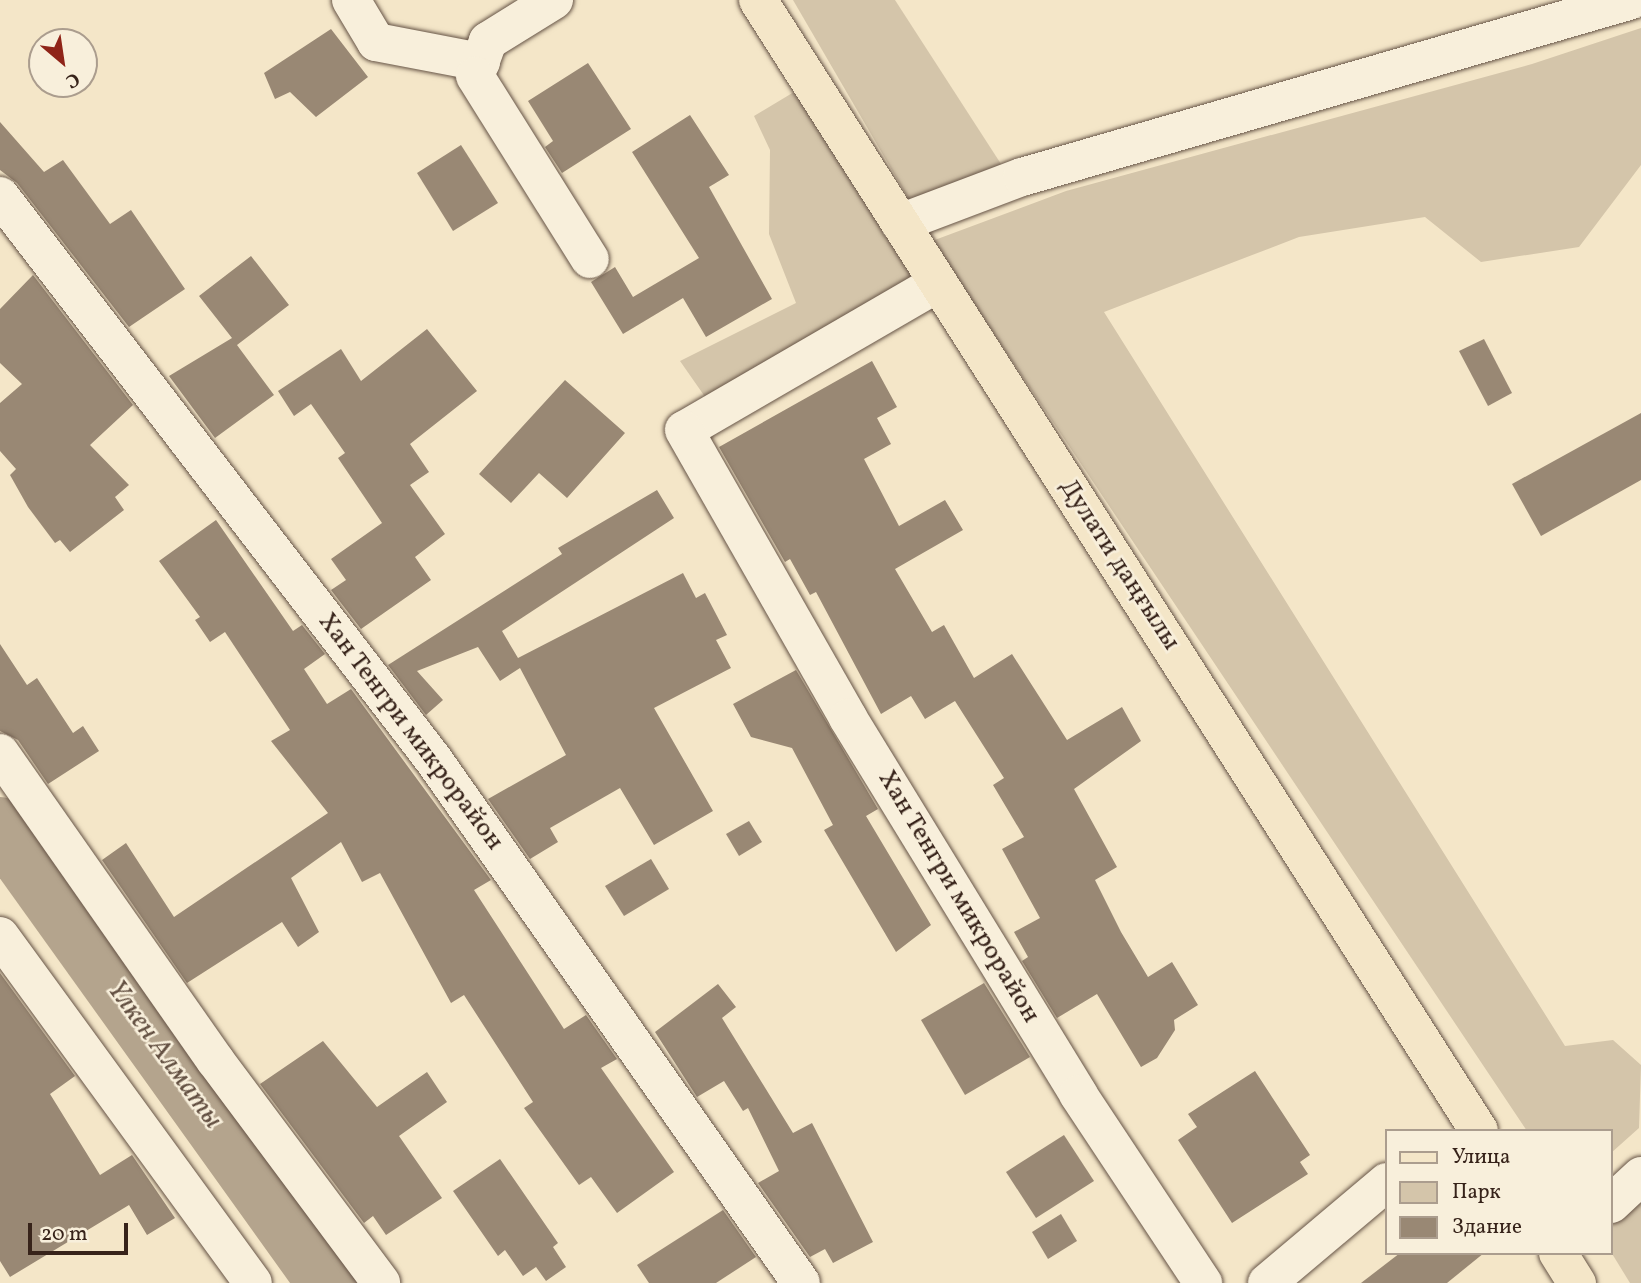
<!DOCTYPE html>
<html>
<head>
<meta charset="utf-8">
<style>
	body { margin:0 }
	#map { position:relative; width:1641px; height:1283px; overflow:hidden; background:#f4e6c8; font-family:Vollkorn,serif }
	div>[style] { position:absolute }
	.green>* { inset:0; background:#d4c5aa }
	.river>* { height:60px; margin:-30px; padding:0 30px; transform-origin:30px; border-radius:30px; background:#b4a48d }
	.building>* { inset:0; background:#998874 }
	.roads { filter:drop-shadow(0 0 2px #665446) drop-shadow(0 0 2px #665446) }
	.minor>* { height:38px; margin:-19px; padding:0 19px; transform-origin:19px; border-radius:19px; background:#f8efdb }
	.major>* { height:38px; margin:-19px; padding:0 19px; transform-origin:19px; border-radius:19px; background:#f4e6c8 }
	span { translate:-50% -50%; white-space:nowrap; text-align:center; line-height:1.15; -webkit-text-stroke:5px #f8efdb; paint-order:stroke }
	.street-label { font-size:26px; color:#37231a }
	.water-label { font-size:28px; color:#635042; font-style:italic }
	.legend { position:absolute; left:1385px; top:1129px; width:228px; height:126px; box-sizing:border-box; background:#f8efdb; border:2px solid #ab9d8e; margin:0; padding:9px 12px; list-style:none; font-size:21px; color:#37231a }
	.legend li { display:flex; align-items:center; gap:14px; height:35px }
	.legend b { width:35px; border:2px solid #ab9d8e }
	.north { position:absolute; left:28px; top:28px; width:70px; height:70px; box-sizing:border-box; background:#f8efdb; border:2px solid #ab9d8e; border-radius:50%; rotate:151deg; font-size:19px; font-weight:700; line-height:28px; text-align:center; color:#37231a }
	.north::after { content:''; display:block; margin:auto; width:24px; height:32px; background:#8f2418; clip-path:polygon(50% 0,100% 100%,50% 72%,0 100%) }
	.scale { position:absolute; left:28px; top:1223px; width:100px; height:32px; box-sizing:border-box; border:4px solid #37231a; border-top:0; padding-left:9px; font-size:21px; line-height:24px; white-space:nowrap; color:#37231a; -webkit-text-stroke:5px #f8efdb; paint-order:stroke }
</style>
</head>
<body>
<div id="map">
	<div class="green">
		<i style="clip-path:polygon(793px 0,895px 0,1012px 181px,921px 220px)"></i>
		<i style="clip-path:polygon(1641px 28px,1641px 165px,1579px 247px,1481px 262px,1425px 217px,1299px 237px,1104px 312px,1565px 1046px,1613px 1040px,1641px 1065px,1639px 1128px,1611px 1153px,1611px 1131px,1527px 1131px,932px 241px,1066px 191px,1532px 64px)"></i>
		<i style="clip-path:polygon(794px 92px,923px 292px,717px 414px,680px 361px,796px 303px,769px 234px,770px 150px,754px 116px)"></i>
		<i style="clip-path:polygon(1641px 1198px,1641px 1283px,1630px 1283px,1611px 1252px,1611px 1226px)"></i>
	</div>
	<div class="river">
		<i style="left:0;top:827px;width:561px;rotate:54.36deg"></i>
	</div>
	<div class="building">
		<i style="clip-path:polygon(331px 29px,368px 77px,316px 117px,290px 92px,275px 99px,264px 73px)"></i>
		<i style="clip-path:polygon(588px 63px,631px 129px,562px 173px,545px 147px,553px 141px,528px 101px)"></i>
		<i style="clip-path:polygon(690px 115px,729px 175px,709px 187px,772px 299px,706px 337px,683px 298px,623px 334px,591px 282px,615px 267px,633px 297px,699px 258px,632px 152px)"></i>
		<i style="clip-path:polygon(0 122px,44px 172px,63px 160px,110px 224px,131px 210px,185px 289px,129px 327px,17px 183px,0 170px)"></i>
		<i style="clip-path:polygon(461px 145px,498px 203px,453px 231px,417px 173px)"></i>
		<i style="clip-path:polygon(251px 256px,289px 305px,237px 345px,274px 395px,215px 438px,169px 376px,232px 338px,199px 296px)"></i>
		<i style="clip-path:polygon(33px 275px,133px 405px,90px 445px,129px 485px,115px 497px,124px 510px,70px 552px,60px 540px,55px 543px,28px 507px,10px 475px,16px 469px,0 451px,0 403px,22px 384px,0 363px,0 309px)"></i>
		<i style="clip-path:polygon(427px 329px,477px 391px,410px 444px,429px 472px,410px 485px,445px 534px,415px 557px,431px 580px,361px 629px,331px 590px,346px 580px,331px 559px,382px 523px,338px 458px,345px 453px,311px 404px,294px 416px,278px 391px,341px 349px,361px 381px)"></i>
		<i style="clip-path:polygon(1484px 339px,1512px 393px,1488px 406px,1459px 351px)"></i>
		<i style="clip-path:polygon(872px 361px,897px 407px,877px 418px,891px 444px,864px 459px,899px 526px,945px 500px,963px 530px,895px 569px,932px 632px,944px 625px,974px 678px,1012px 654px,1067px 740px,1122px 707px,1141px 741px,1074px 789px,1117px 867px,1095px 880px,1121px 932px,1148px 977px,1172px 962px,1198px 1005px,1174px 1020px,1175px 1030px,1157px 1058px,1141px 1067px,1097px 994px,1057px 1018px,1022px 961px,1028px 957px,1014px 932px,1040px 918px,1002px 849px,1024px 837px,993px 785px,1004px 778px,955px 701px,925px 719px,911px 696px,881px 714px,816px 592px,810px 595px,790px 559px,785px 562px,719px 447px)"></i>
		<i style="clip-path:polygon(565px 380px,625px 433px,567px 498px,539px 473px,511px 503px,479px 474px)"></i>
		<i style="clip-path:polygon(1641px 413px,1641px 480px,1541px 536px,1512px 484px)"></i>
		<i style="clip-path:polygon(657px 490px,674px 518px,502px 631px,518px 658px,683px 573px,696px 598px,705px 593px,727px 635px,716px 640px,731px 668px,654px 708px,713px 811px,654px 845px,620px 788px,550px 828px,558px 842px,530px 859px,488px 799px,566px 755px,520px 668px,500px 681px,478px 647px,417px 671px,443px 700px,426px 715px,388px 665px,562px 554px,558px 548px)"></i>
		<i style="clip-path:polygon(216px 520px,293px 631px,302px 625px,325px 654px,304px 669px,327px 704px,351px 689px,491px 880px,474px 890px,564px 1029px,586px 1015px,617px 1059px,601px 1068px,674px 1172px,617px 1213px,591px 1177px,579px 1185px,524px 1108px,533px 1102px,464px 995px,451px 1003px,380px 873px,362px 882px,341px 842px,291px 878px,319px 932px,298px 947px,282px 922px,187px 983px,102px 860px,126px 843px,174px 917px,328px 813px,271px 741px,290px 730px,225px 632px,210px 642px,195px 620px,200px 617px,159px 561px)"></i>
		<i style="clip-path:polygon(0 644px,27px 685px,37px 678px,73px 733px,83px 726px,99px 751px,48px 784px,18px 740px,0 731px)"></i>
		<i style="clip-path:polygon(796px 670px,878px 809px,866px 816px,931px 925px,896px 952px,824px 830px,833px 825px,792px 748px,751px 737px,733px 704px)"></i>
		<i style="clip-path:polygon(749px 821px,762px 842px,739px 856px,726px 834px)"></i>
		<i style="clip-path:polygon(651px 859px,669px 889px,624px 916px,605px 886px)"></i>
		<i style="clip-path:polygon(0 973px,75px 1076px,50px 1094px,100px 1175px,132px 1155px,175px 1218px,147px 1235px,129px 1205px,10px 1277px,0 1261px)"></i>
		<i style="clip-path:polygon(984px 983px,1030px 1057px,965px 1095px,921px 1020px)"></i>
		<i style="clip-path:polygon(718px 984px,736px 1007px,722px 1018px,793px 1133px,812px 1123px,873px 1242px,833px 1263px,825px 1249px,810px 1257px,758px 1183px,779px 1171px,748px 1108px,743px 1111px,724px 1081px,697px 1097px,655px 1032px)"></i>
		<i style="clip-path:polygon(323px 1041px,377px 1107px,427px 1072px,447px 1102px,399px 1136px,442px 1198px,386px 1235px,373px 1216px,364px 1223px,260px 1084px)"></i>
		<i style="clip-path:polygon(1255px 1071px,1310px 1155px,1300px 1162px,1308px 1174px,1232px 1223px,1178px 1140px,1197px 1127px,1188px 1114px)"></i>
		<i style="clip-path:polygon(1064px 1135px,1094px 1181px,1036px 1218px,1006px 1172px)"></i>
		<i style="clip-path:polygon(500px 1159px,558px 1243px,553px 1247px,566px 1267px,546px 1281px,536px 1267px,523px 1276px,505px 1250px,498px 1256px,453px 1191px)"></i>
		<i style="clip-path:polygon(723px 1210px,756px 1257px,716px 1283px,649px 1283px,637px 1265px)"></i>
		<i style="clip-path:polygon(1061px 1214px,1077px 1241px,1048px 1259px,1032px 1232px)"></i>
		<i style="clip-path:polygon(1400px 1253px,1484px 1253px,1447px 1283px,1361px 1283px)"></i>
	</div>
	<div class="roads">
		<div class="minor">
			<i style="left:351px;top:0;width:49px;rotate:59.2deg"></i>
			<i style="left:376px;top:42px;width:107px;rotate:10.8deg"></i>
			<i style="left:554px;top:0;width:78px;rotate:148.2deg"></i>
			<i style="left:488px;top:41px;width:37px;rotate:110deg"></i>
			<i style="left:475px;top:76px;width:216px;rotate:57.9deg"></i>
			<i style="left:0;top:196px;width:710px;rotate:52.44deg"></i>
			<i style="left:433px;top:759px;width:640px;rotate:54.92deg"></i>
			<i style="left:900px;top:223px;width:130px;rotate:-20.7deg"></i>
			<i style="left:1022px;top:177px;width:635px;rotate:-16.18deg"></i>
			<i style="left:938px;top:283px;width:293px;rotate:149.9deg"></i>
			<i style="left:684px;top:430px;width:331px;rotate:60.3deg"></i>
			<i style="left:848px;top:718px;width:441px;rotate:58.5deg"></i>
			<i style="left:1078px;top:1094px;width:227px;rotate:56.5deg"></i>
			<i style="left:0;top:753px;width:375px;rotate:55deg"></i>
			<i style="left:215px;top:1060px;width:278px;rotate:53.3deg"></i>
			<i style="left:0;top:936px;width:429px;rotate:53.9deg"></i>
			<i style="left:1611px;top:1204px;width:41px;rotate:-43deg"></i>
			<i style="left:1267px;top:1283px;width:157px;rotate:-40.1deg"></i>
		</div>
		<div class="major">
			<i style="left:758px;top:0;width:1341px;rotate:57.48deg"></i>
			<i style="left:1558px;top:1253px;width:36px;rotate:58deg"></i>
		</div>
	</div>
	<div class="street-label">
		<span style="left:1119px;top:565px;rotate:57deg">Дулати даңғылы</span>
		<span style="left:410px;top:732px;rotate:53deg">Хан Тенгри микрорайон</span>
		<span style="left:958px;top:897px;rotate:59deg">Хан Тенгри микрорайон</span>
	</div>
	<div class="water-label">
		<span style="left:164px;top:1055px;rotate:54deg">Үлкен Алматы</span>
	</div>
	<ul class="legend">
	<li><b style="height:9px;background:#f4e6c8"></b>Улица</li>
	<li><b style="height:19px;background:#d4c5aa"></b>Парк</li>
	<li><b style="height:19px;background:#998874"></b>Здание</li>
	</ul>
	<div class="north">С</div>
	<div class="scale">20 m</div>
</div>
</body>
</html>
